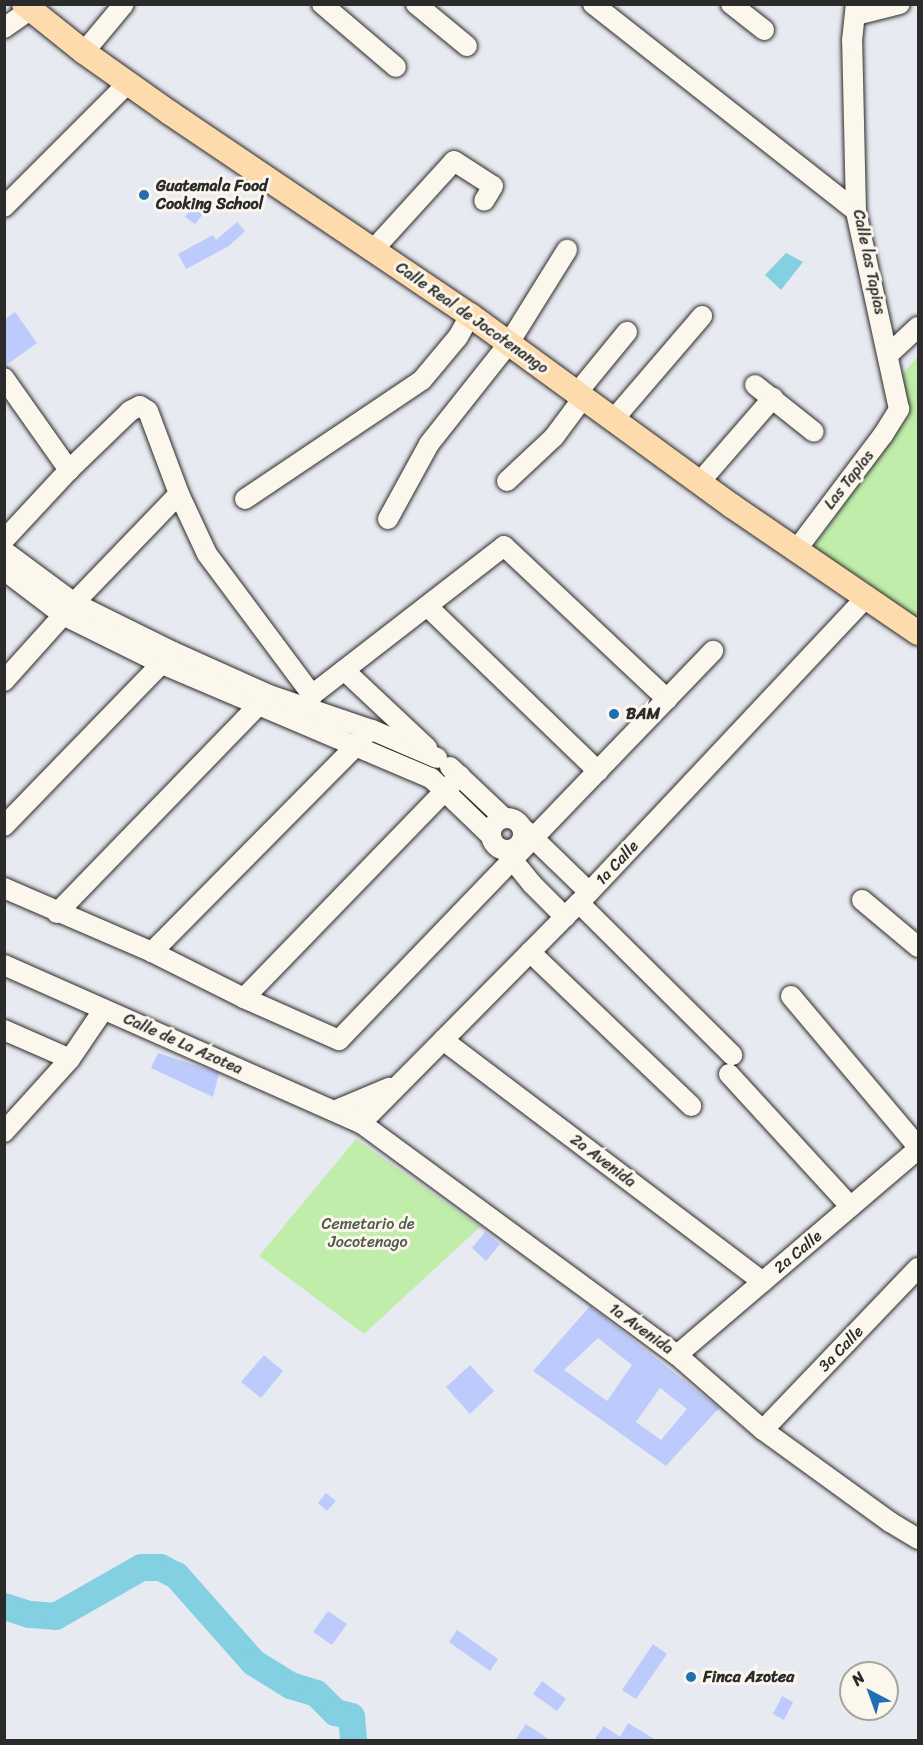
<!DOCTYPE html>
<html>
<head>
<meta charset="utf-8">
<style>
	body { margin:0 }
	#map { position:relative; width:923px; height:1745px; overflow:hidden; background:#e8eaf1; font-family:Sriracha,sans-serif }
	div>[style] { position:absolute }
	.green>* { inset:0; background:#c0edaa }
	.water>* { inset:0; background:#83d0e2 }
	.river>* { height:27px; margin:-13.5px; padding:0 13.5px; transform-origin:13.5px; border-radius:13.5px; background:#83d0e2 }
	.building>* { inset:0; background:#bdcbfc }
	.roads { filter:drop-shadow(0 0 2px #2b2b2b) drop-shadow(0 0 2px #2b2b2b) }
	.minor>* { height:20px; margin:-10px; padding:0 10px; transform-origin:10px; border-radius:10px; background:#fbf7ec }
	.minor>.ring { margin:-10px; padding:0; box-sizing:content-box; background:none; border:20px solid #fbf7ec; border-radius:50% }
	.major>* { height:24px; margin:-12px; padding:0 12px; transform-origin:12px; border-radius:12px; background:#fedbac }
	.dots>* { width:16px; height:16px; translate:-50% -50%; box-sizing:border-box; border:3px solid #fbf7ec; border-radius:50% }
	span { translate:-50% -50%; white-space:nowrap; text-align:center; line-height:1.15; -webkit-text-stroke:6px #fbf7ec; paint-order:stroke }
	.poi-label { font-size:16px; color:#2b2b2b; font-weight:700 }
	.left { translate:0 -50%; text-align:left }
	.street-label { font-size:16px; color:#2b2b2b }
	.park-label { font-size:16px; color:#505c4b }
	.frame { position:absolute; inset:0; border:6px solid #2b2b2b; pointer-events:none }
	.north { position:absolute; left:839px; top:1661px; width:60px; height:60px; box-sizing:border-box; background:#fbf7ec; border:2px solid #a8a59f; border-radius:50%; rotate:319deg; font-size:16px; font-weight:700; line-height:24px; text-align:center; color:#2b2b2b }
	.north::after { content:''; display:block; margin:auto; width:21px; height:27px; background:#1f6fb2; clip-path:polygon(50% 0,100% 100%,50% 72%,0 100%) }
</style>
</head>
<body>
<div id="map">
	<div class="green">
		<i style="clip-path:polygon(918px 356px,918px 623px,812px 549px,909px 415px,901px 376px)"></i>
		<i style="clip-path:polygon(356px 1139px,480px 1227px,364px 1334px,259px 1256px)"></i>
	</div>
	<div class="water">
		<i style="clip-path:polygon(786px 253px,803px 262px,781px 290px,765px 275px)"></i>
	</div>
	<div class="river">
		<i style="left:4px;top:1606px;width:26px;rotate:18deg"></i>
		<i style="left:29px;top:1614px;width:26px;rotate:4deg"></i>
		<i style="left:55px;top:1616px;width:99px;rotate:-29.7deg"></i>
		<i style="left:141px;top:1567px;width:19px"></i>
		<i style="left:160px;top:1567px;width:18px;rotate:27deg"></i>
		<i style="left:176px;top:1575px;width:116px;rotate:48.5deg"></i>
		<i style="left:253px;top:1662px;width:44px;rotate:31.9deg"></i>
		<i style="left:290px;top:1685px;width:27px;rotate:17deg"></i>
		<i style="left:316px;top:1693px;width:27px;rotate:45deg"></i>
		<i style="left:335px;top:1712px;width:16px;rotate:14deg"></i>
		<i style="left:351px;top:1716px;width:24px;rotate:85deg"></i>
	</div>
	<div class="building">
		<i style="clip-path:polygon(194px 205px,204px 213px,195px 224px,185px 217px)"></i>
		<i style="clip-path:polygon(237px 222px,245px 231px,229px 246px,186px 269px,178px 254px,213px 235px,216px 240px)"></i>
		<i style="clip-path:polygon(15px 312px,37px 343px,5px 366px,4px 320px)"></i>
		<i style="clip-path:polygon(158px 1053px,219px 1073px,213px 1097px,151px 1068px)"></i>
		<i style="clip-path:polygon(485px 1232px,500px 1244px,486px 1261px,472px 1248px)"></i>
		<i style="clip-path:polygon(evenodd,590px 1306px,719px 1408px,666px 1466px,533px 1371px,590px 1306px,598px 1338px,632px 1365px,607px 1401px,564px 1370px,598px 1338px,590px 1306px,660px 1388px,687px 1409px,661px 1440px,636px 1422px,660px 1388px)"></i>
		<i style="clip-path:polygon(264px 1355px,283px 1371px,261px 1398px,241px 1382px)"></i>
		<i style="clip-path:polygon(470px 1365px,494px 1391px,470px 1414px,446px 1387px)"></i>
		<i style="clip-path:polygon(326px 1493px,336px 1501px,327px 1511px,318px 1503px)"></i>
		<i style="clip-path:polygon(328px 1611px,347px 1624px,332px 1645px,313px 1632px)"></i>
		<i style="clip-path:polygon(457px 1630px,498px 1659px,490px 1671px,449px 1642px)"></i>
		<i style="clip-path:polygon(653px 1644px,667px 1654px,636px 1699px,622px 1690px)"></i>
		<i style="clip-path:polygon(542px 1681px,566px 1699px,557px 1711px,533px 1694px)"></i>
		<i style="clip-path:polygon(782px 1696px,793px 1702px,784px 1720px,773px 1714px)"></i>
		<i style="clip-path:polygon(628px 1723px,656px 1740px,594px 1740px,604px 1726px,620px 1737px)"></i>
		<i style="clip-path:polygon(526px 1724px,550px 1740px,515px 1740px)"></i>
	</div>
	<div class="roads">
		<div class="minor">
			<i style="left:322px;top:4px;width:97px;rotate:40.4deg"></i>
			<i style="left:416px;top:4px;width:66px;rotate:39.5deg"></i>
			<i style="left:593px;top:4px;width:335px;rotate:38.2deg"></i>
			<i style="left:731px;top:4px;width:42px;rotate:38.2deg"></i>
			<i style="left:856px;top:15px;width:45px;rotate:-14deg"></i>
			<i style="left:4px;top:28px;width:33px;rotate:-35deg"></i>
			<i style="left:84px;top:52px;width:62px;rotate:-50.2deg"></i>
			<i style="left:4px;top:207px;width:175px;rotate:-45deg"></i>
			<i style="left:373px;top:250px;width:120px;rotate:-47.7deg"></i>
			<i style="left:454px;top:161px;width:46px;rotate:32.7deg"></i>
			<i style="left:493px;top:186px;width:17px;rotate:121deg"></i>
			<i style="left:889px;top:354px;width:40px;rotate:-43deg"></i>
			<i style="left:4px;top:378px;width:113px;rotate:54.8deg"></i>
			<i style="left:755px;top:385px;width:75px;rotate:38.5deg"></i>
			<i style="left:577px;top:393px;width:79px;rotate:-50.7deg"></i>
			<i style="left:613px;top:420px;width:137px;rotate:-49.4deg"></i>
			<i style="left:507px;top:481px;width:64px;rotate:-43.1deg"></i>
			<i style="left:554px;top:437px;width:49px;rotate:-53.4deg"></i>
			<i style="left:699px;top:483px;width:113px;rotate:-49deg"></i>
			<i style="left:245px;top:499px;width:213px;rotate:-33.9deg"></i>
			<i style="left:422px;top:380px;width:56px;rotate:-50.1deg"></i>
			<i style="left:458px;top:337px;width:25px;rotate:-61deg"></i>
			<i style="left:388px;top:519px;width:85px;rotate:-61.3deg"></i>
			<i style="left:429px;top:444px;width:129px;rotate:-51.6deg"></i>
			<i style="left:509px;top:343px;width:110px;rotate:-58.1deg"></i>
			<i style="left:4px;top:540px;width:96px;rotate:-47.1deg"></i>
			<i style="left:69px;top:470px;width:85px;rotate:-44deg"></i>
			<i style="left:130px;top:411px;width:11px;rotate:-27deg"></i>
			<i style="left:140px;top:406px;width:9px;rotate:32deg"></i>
			<i style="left:148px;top:411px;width:89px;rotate:69.5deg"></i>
			<i style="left:179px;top:494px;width:66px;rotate:65deg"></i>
			<i style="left:207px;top:554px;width:176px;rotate:53.3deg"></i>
			<i style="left:797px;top:549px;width:143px;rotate:-53deg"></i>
			<i style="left:883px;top:435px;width:31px;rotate:-58deg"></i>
			<i style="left:899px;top:409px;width:203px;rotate:-102.3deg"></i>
			<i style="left:856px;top:211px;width:170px;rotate:-91.3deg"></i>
			<i style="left:852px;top:41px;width:37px;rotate:-84deg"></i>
			<i style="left:4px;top:551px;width:87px;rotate:36.6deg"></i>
			<i style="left:74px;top:603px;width:110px;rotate:26.3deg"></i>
			<i style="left:173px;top:652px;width:105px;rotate:24.1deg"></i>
			<i style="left:269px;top:695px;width:109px;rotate:18.8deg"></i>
			<i style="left:372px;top:730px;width:71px;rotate:23.3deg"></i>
			<i style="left:4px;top:570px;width:74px;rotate:37.3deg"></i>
			<i style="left:63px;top:615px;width:110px;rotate:26.3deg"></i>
			<i style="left:162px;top:664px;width:292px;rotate:23deg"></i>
			<i style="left:431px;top:778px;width:83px;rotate:44deg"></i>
			<i style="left:427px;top:606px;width:238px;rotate:44deg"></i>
			<i style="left:344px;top:670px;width:114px;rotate:43.2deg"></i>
			<i style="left:4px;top:681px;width:105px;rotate:-48.1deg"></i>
			<i style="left:74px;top:603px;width:151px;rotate:-46.1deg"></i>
			<i style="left:309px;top:705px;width:10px;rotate:-73deg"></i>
			<i style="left:312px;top:695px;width:243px;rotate:-37.8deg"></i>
			<i style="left:504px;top:546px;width:224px;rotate:43.2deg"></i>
			<i style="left:450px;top:767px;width:74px;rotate:43.4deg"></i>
			<i class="ring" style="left:491px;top:818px;width:12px;height:12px"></i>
			<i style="left:4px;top:826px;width:238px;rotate:-45.9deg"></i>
			<i style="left:525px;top:830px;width:89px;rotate:44.1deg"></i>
			<i style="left:506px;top:852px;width:41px;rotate:50.9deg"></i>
			<i style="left:532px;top:884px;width:47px;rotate:45deg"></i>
			<i style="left:4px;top:888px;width:161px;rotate:23.4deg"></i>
			<i style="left:152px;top:952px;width:103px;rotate:26.6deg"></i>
			<i style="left:244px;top:998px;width:104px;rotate:23.9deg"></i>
			<i style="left:339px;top:1040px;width:540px;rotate:-46.13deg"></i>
			<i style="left:862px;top:900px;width:73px;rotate:40deg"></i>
			<i style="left:579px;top:903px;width:216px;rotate:44.8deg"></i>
			<i style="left:57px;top:913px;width:301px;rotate:-45.9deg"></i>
			<i style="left:152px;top:952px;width:300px;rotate:-45.3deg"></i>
			<i style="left:530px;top:952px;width:223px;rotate:43.7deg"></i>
			<i style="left:4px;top:965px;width:390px;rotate:23.9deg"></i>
			<i style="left:361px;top:1123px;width:392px;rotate:36.3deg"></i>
			<i style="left:677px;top:1355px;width:114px;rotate:41.1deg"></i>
			<i style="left:763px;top:1430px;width:157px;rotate:35.9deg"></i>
			<i style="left:890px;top:1522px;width:33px;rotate:31deg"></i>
			<i style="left:791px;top:996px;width:197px;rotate:49.9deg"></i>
			<i style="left:244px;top:998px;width:310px;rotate:-45.9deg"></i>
			<i style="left:4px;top:1030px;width:72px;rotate:23.7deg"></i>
			<i style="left:443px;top:1040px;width:401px;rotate:37.1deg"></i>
			<i style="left:729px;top:1074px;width:180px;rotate:47.5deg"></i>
			<i style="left:334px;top:1111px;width:60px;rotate:-22.7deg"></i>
			<i style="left:361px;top:1123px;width:310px;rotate:-45.3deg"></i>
			<i style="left:579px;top:903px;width:421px;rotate:-46.8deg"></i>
			<i style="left:4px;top:1132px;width:98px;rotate:-47.9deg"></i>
			<i style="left:70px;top:1059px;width:60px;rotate:-55.8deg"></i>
			<i style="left:677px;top:1355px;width:317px;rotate:-40.5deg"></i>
			<i style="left:763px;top:1430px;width:224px;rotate:-46.3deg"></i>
		</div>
		<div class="major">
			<i style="left:24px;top:4px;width:77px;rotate:38.7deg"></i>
			<i style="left:84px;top:52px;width:105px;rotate:35.3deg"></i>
			<i style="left:170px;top:113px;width:362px;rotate:34deg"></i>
			<i style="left:470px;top:315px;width:324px;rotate:36.1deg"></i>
			<i style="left:732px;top:506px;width:225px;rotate:34.3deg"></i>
		</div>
	</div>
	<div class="dots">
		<i style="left:144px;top:195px;background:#1f6fb2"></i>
		<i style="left:614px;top:714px;background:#1f6fb2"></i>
		<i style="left:691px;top:1677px;background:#1f6fb2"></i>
	</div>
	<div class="poi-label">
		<span class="left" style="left:156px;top:195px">Guatemala Food<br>Cooking School</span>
		<span class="left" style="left:626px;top:714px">BAM</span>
		<span class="left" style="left:703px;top:1677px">Finca Azotea</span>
	</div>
	<div class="street-label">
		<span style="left:869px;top:262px;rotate:78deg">Calle las Tapias</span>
		<span style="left:472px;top:318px;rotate:35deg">Calle Real de Jocotenango</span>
		<span style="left:849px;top:480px;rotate:-52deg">Las Tapias</span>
		<span style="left:617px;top:863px;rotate:-47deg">1a Calle</span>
		<span style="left:183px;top:1044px;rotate:24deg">Calle de La Azotea</span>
		<span style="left:603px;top:1161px;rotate:37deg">2a Avenida</span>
		<span style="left:798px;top:1252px;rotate:-40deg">2a Calle</span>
		<span style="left:641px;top:1329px;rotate:36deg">1a Avenida</span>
		<span style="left:841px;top:1349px;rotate:-46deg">3a Calle</span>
	</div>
	<div class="park-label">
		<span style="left:368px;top:1233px">Cemetario de<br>Jocotenago</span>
	</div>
	<div class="frame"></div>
	<div class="north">N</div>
</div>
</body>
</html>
